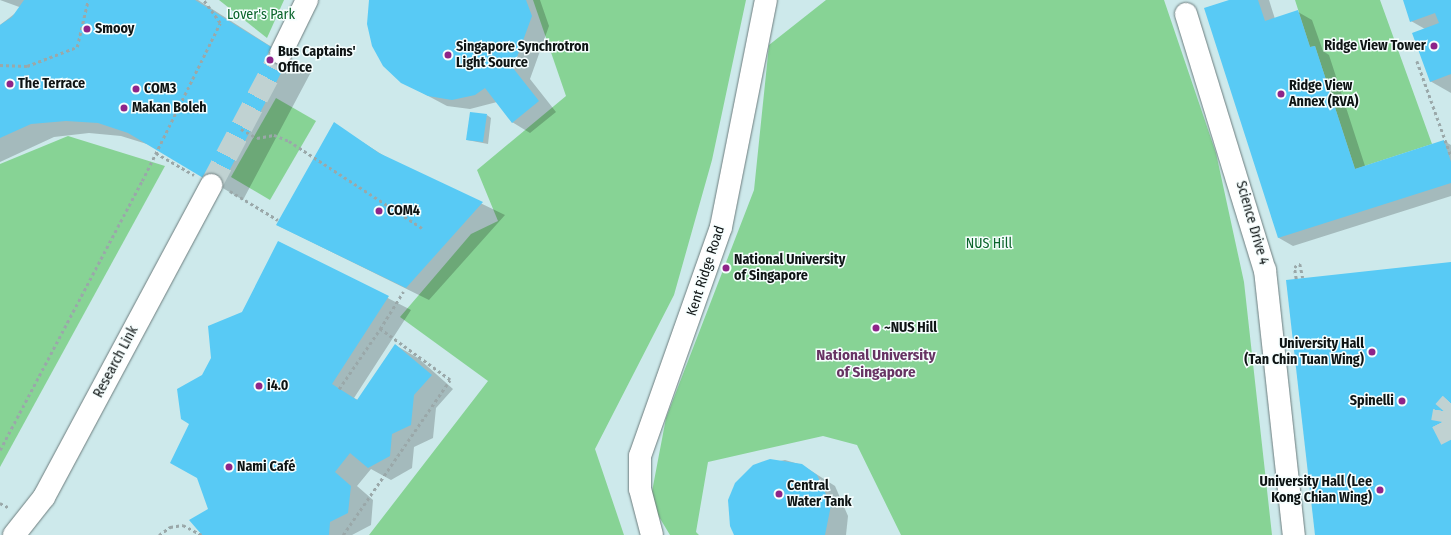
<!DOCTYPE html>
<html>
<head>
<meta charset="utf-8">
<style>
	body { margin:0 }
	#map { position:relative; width:1451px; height:535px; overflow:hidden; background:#e0f3f4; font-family:"Fira Sans Condensed",sans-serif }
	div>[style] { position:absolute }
	.built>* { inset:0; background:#cde9eb }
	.green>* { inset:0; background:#87d395 }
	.shadow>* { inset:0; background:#0003 }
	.building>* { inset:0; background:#58caf5 }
	.minor-tunnel>* { height:22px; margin-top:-11px; transform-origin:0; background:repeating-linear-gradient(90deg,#c0d2d2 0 22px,transparent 0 33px) }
	.path>* { height:2.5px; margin-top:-1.25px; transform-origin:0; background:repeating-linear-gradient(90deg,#9aa8a9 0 3px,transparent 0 6px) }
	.roads { filter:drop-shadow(0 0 1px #6c7c7d) drop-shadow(0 0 1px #6c7c7d) }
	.minor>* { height:22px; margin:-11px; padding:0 11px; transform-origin:11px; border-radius:11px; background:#fff }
	.dots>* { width:11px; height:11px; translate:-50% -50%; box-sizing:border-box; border:2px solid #f6fefe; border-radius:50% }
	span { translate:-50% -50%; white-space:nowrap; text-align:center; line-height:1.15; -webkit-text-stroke:3px #f6fefe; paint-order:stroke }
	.park-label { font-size:14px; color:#0a642b }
	.poi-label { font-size:14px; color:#0e1414; font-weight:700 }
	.left { translate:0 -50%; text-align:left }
	.right { translate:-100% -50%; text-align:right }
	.street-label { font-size:14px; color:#0e1414 }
	.neighbourhood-label { font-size:15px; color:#673363; font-weight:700 }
</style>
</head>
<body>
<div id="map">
	<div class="built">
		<i style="clip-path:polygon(0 0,1451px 0,1451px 535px,0 535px)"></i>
	</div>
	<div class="green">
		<i style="clip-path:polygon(219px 0,284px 0,267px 38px)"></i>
		<i style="clip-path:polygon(533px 0,746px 0,712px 160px,674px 295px,595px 449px,624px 535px,369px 535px,488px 381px,400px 317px,471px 234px,498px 221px,477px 170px,566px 96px)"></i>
		<i style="clip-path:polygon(826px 0,1164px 0,1216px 153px,1244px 282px,1272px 535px,901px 535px,857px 445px,823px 436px,708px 462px,696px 532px,699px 535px,670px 535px,650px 502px,666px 418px,754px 190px,769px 45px)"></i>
		<i style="clip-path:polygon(1295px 0,1380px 0,1432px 144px,1355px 169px,1315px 46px,1310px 47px)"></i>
		<i style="clip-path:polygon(276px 98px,316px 121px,270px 200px,231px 177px)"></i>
		<i style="clip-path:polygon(68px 136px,165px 166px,0 467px,0 164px)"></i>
	</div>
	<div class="shadow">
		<i style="clip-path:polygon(0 0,198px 0,311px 72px,243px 200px,150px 145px,121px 136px,89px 133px,54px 137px,0 162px,0 25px,22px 8px)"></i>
		<i style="clip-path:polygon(372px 0,540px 0,549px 26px,530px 79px,556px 112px,530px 133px,512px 122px,497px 102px,470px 109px,447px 106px,402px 82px)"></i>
		<i style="clip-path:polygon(1232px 0,1269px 0,1275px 19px,1298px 12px,1312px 20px,1323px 51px,1329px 55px,1365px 166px,1444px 141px,1451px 145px,1451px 196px,1293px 246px,1279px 238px,1206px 8px)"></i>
		<i style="clip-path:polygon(1404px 0,1451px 0,1451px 93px,1430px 81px,1425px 29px,1411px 21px)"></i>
		<i style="clip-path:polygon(487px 115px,491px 118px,488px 144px,467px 140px)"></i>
		<i style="clip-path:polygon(334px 124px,389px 159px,505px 215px,429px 300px,277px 225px)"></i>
		<i style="clip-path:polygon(279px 242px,411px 310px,354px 398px,358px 400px,395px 345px,418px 358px,453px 389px,436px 408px,433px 438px,414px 447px,412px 468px,391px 480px,371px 469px,357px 486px,373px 500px,371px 525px,352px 535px,205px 535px,209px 510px,190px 424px,203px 376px,242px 313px)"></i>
		<i style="clip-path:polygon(785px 460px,802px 465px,835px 486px,848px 516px,846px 535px,736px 535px,754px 466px)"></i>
	</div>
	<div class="building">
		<i style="clip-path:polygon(24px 0,195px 0,289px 58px,220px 188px,128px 133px,98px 123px,66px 121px,31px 124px,0 138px,0 25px,12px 17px)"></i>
		<i style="clip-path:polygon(369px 0,526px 0,532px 16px,513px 68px,539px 101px,512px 123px,485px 88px,475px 95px,452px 100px,428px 96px,401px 83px,383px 66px,372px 46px,367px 24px)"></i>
		<i style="clip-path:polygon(1229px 0,1258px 0,1265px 21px,1298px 10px,1310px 47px,1315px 46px,1355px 169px,1444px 140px,1451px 162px,1451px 183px,1278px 238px,1204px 8px)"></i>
		<i style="clip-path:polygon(1403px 0,1451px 0,1451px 74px,1430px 82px,1412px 33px,1439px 23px,1435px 13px,1410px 22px)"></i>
		<i style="clip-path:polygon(470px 112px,487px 114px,483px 142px,466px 140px)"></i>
		<i style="clip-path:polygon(334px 122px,379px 153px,483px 202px,406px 288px,276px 225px)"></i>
		<i style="clip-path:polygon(278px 241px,389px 296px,332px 384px,357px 400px,395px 344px,432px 375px,414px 395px,411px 425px,392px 434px,390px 456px,368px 468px,350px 453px,335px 472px,351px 486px,348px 513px,330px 522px,329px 535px,202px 535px,189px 520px,208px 509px,197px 478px,170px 463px,189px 424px,181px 419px,177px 389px,202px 375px,211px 358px,208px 326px,242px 312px)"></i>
		<i style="clip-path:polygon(1451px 262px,1451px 535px,1315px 535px,1286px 280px)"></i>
		<i style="clip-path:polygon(770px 459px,802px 464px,817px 475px,831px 505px,825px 535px,734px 535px,730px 526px,728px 500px,735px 483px,753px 465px)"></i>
	</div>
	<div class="minor-tunnel">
		<i style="left:211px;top:185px;width:149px;rotate:-62.1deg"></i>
		<i style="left:1451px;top:403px;width:11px;rotate:131deg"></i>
		<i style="left:1444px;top:411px;width:11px;rotate:100deg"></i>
		<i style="left:1442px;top:422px;width:20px;rotate:63deg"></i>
	</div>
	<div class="path">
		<i style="left:1417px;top:61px;width:101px;rotate:70.3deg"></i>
		<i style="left:0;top:65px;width:27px;rotate:2deg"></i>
		<i style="left:27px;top:66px;width:53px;rotate:-20.8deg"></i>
		<i style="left:77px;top:47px;width:48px;rotate:-76.8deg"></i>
		<i style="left:241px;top:129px;width:18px;rotate:29deg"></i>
		<i style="left:257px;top:138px;width:17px;rotate:-10deg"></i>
		<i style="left:274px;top:135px;width:16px;rotate:22deg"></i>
		<i style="left:289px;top:141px;width:159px;rotate:33.2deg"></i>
		<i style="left:156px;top:153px;width:44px;rotate:30.1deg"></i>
		<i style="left:230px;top:191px;width:56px;rotate:31.1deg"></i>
		<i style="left:1296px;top:279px;width:12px;rotate:-99deg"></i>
		<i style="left:1294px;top:267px;width:7px;rotate:-27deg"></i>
		<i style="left:1300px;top:264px;width:14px;rotate:78deg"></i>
		<i style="left:339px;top:389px;width:73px;rotate:-55.7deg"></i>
		<i style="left:0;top:450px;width:304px;rotate:-62.2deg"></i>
		<i style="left:142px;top:181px;width:176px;rotate:-63.7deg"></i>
		<i style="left:220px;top:23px;width:29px;rotate:-126deg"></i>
		<i style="left:0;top:503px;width:9px;rotate:27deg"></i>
		<i style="left:159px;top:535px;width:14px;rotate:-36deg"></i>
		<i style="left:170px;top:527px;width:13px;rotate:-9deg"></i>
		<i style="left:183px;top:525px;width:21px;rotate:28deg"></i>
		<i style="left:343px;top:535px;width:188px;rotate:-55.4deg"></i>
		<i style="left:450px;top:380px;width:87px;rotate:-143.9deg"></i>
		<i style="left:380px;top:329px;width:44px;rotate:-58.1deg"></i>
	</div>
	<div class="roads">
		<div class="minor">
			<i style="left:1186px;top:14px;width:268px;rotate:72.9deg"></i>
			<i style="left:1265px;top:270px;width:267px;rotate:83.8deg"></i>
			<i style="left:281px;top:53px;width:59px;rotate:-63.9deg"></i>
			<i style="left:14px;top:535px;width:48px;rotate:-51.7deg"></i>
			<i style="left:44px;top:497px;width:354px;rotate:-61.8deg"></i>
			<i style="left:652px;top:535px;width:48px;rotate:-104.6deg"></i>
			<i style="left:640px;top:489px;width:33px;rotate:-90deg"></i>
			<i style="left:640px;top:456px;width:243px;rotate:-70.5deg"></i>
			<i style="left:721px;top:227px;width:231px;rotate:-78.8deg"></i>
		</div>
	</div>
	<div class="dots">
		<i style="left:87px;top:29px;background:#8e2489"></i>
		<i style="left:1434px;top:46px;background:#8e2489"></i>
		<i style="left:448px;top:55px;background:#8e2489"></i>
		<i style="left:270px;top:60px;background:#8e2489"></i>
		<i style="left:10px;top:84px;background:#8e2489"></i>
		<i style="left:136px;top:89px;background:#8e2489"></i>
		<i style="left:1281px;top:94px;background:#8e2489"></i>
		<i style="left:124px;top:108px;background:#8e2489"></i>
		<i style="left:379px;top:211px;background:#8e2489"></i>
		<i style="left:726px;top:268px;background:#8e2489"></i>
		<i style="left:876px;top:328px;background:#8e2489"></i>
		<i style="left:1372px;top:352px;background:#8e2489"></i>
		<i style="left:259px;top:386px;background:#8e2489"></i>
		<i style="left:1402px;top:401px;background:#8e2489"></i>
		<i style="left:229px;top:467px;background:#8e2489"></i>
		<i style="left:1380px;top:490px;background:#8e2489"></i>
		<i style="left:779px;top:494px;background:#8e2489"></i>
	</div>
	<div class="park-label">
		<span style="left:261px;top:15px">Lover's Park</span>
		<span style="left:989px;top:244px">NUS Hill</span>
	</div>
	<div class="poi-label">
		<span class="left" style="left:95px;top:29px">Smooy</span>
		<span class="right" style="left:1426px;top:46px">Ridge View Tower</span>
		<span class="left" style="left:456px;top:55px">Singapore Synchrotron<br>Light Source</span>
		<span class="left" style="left:278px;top:60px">Bus Captains'<br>Office</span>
		<span class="left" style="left:18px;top:84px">The Terrace</span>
		<span class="left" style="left:1289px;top:94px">Ridge View<br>Annex (RVA)</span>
		<span class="left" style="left:144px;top:89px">COM3</span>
		<span class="left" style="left:132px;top:108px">Makan Boleh</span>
		<span class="left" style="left:387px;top:211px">COM4</span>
		<span class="left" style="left:734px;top:268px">National University<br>of Singapore</span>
		<span class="left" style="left:884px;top:328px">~NUS Hill</span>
		<span class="right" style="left:1364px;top:352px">University Hall<br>(Tan Chin Tuan Wing)</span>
		<span class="left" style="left:267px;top:386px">i4.0</span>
		<span class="right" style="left:1394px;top:401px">Spinelli</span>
		<span class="left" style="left:237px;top:467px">Nami Café</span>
		<span class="right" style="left:1372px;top:490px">University Hall (Lee<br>Kong Chian Wing)</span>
		<span class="left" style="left:787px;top:494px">Central<br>Water Tank</span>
	</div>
	<div class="street-label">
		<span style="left:1252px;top:223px;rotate:74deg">Science Drive 4</span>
		<span style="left:706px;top:271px;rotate:-72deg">Kent Ridge Road</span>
		<span style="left:116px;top:362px;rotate:-62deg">Research Link</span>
	</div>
	<div class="neighbourhood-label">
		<span style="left:876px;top:364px">National University<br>of Singapore</span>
	</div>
</div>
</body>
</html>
